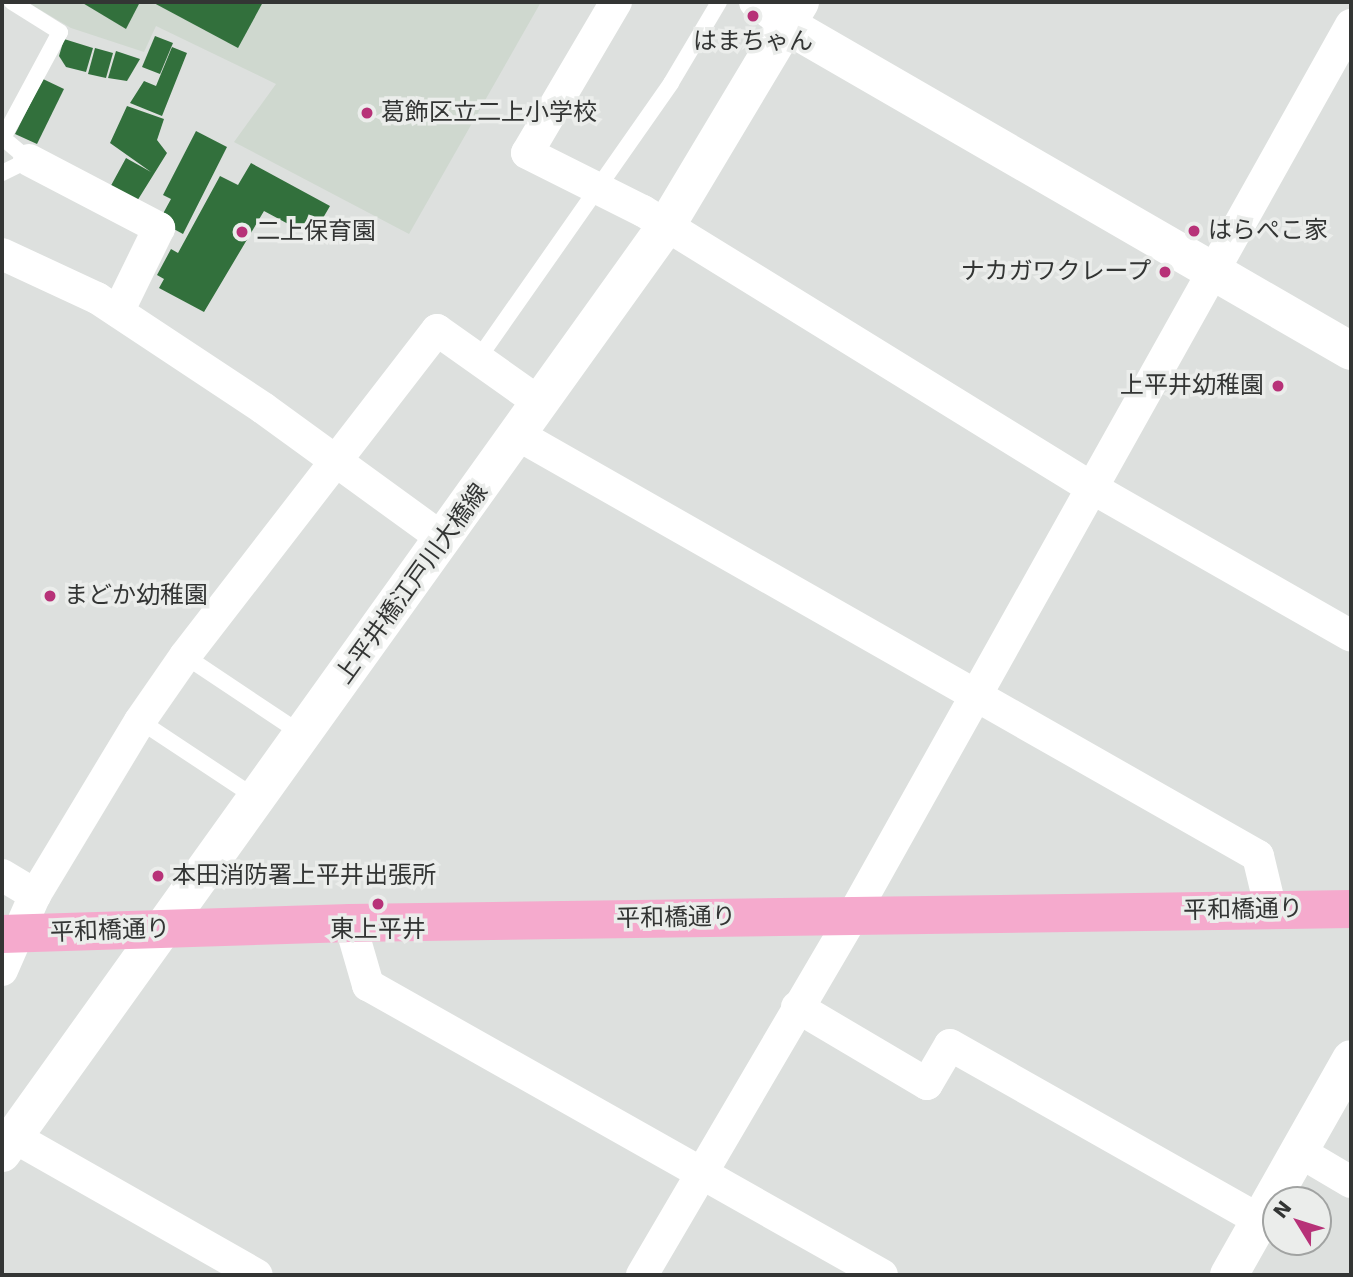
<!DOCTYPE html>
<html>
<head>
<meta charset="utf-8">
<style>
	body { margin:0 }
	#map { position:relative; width:1353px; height:1277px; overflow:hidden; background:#dde0de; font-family:"DejaVu Sans","Noto Sans JP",sans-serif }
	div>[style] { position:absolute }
	.built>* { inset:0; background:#cfd8cf }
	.building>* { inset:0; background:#32703c }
	.service>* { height:16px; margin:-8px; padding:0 8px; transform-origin:8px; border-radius:8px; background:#fff }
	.minor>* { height:32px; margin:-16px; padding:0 16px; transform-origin:16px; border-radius:16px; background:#fff }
	.tertiary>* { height:38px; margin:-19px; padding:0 19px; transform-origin:19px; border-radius:19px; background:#fff }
	.primary>* { height:38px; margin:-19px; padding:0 19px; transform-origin:19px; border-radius:19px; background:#f5aacd }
	.dots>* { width:19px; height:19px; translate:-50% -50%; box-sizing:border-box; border:4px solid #ebedeb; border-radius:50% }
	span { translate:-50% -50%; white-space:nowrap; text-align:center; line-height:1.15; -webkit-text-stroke:7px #ebedeb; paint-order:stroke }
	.poi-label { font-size:24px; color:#333534 }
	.left { translate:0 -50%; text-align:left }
	.right { translate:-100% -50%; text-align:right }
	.street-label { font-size:24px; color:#333534 }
	.frame { position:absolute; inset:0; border:4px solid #333534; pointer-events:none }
	.north { position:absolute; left:1262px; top:1186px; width:70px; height:70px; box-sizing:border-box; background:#ebedeb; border:2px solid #a1a3a2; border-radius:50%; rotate:308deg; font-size:19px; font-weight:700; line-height:28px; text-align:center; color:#333534 }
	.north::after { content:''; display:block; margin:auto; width:24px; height:32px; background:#b73278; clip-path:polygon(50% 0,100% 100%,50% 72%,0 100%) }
</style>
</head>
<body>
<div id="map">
	<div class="built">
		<i style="clip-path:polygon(27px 2px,541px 2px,409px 234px,234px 142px,276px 84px,156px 26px,144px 52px,71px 28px)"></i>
	</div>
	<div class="building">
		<i style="clip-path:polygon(81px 2px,140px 2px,126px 29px)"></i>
		<i style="clip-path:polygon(152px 2px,263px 2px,238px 48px)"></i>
		<i style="clip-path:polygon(155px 36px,173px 43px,160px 74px,142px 67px)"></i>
		<i style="clip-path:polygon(64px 39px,93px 48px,86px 72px,66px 67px,59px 56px)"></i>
		<i style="clip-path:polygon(172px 47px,187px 53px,162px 116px,130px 103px,144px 81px,156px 86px)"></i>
		<i style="clip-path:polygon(95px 48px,113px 53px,106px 78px,88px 74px)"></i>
		<i style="clip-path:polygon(116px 51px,140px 59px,127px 81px,108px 78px)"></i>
		<i style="clip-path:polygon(43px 79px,64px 89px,37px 144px,15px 134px)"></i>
		<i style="clip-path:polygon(127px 106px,164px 119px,157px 140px,167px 153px,134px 206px,108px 191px,126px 158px,151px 172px,110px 143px)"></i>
		<i style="clip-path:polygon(196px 131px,227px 147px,183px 234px,159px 221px,171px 199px,163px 195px)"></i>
		<i style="clip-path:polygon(251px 163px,330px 206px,323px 218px,331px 222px,320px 241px,264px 211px,204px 312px,159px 288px,164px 279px,157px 275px,171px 249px,178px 253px,220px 176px,238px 185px)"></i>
	</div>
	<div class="service">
		<i style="left:2px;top:173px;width:30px;rotate:-26deg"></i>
		<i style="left:29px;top:160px;width:34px;rotate:-140deg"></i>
		<i style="left:3px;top:138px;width:120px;rotate:-61.7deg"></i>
		<i style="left:60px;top:32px;width:57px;rotate:-148deg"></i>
		<i style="left:478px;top:359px;width:337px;rotate:-55deg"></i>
		<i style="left:671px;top:83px;width:94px;rotate:-59.3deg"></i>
		<i style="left:185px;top:656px;width:141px;rotate:33.7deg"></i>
		<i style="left:140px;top:721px;width:141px;rotate:33.5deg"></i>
	</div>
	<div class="minor">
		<i style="left:616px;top:2px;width:175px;rotate:120.5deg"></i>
		<i style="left:527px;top:153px;width:130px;rotate:26.6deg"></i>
		<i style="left:643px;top:211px;width:528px;rotate:31.67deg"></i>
		<i style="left:1092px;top:488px;width:298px;rotate:29.7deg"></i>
		<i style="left:755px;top:2px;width:39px;rotate:36deg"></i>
		<i style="left:29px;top:160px;width:147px;rotate:27.6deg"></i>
		<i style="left:159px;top:228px;width:93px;rotate:116deg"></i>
		<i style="left:2px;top:254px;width:105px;rotate:24.9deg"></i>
		<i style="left:97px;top:298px;width:199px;rotate:33.5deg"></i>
		<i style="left:263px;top:408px;width:221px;rotate:36deg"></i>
		<i style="left:520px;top:436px;width:849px;rotate:29.64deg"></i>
		<i style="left:1258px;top:856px;width:56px;rotate:76.5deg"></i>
		<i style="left:2px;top:875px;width:39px;rotate:31deg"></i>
		<i style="left:350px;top:923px;width:65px;rotate:73.8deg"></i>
		<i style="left:368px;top:985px;width:590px;rotate:29.43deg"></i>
		<i style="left:2px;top:970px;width:82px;rotate:-66.3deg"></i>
		<i style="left:35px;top:895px;width:203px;rotate:-58.9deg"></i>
		<i style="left:140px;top:721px;width:79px;rotate:-55.3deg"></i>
		<i style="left:185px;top:656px;width:412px;rotate:-52.3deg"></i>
		<i style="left:437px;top:330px;width:126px;rotate:35.3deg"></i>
		<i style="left:797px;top:1007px;width:151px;rotate:30.6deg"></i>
		<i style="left:927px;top:1084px;width:45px;rotate:-59.5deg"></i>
		<i style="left:950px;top:1045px;width:357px;rotate:29.5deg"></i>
		<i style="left:14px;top:1137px;width:279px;rotate:29.6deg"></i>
		<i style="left:1300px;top:1152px;width:59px;rotate:30.5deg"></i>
		<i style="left:642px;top:1275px;width:417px;rotate:-59.6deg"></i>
		<i style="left:853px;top:915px;width:1020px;rotate:-60.77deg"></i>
	</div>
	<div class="tertiary">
		<i style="left:787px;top:25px;width:651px;rotate:30.03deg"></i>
		<i style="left:2px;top:1153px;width:1140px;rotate:-54.39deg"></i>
		<i style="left:666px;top:226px;width:261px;rotate:-59.1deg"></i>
		<i style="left:1229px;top:1275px;width:248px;rotate:-60.5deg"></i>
	</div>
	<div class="primary">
		<i style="left:2px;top:934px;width:348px;rotate:-1.8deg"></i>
		<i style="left:350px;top:923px;width:1001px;rotate:-0.8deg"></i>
	</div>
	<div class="dots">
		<i style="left:753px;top:16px;background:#b73278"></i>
		<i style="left:367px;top:113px;background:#b73278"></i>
		<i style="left:1194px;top:231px;background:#b73278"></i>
		<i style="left:242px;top:232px;background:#b73278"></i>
		<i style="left:1165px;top:272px;background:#b73278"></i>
		<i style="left:1278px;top:386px;background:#b73278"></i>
		<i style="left:50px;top:596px;background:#b73278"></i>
		<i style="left:158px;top:876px;background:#b73278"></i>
		<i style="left:378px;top:904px;background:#b73278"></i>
	</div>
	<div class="poi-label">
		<span style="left:753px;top:42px">はまちゃん</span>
		<span class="left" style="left:381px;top:113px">葛飾区立二上小学校</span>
		<span class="left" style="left:1208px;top:231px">はらぺこ家</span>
		<span class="left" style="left:256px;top:232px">二上保育園</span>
		<span class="right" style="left:1151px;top:272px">ナカガワクレープ</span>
		<span class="right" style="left:1264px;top:386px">上平井幼稚園</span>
		<span class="left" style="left:64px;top:596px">まどか幼稚園</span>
		<span class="left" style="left:172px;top:876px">本田消防署上平井出張所</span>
		<span style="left:378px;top:930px">東上平井</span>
	</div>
	<div class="street-label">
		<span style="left:412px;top:584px;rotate:-54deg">上平井橋江戸川大橋線</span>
		<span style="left:1243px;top:910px;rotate:-1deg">平和橋通り</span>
		<span style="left:676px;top:918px;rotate:-1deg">平和橋通り</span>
		<span style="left:110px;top:931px;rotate:-2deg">平和橋通り</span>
	</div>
	<div class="frame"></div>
	<div class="north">N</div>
</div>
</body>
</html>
